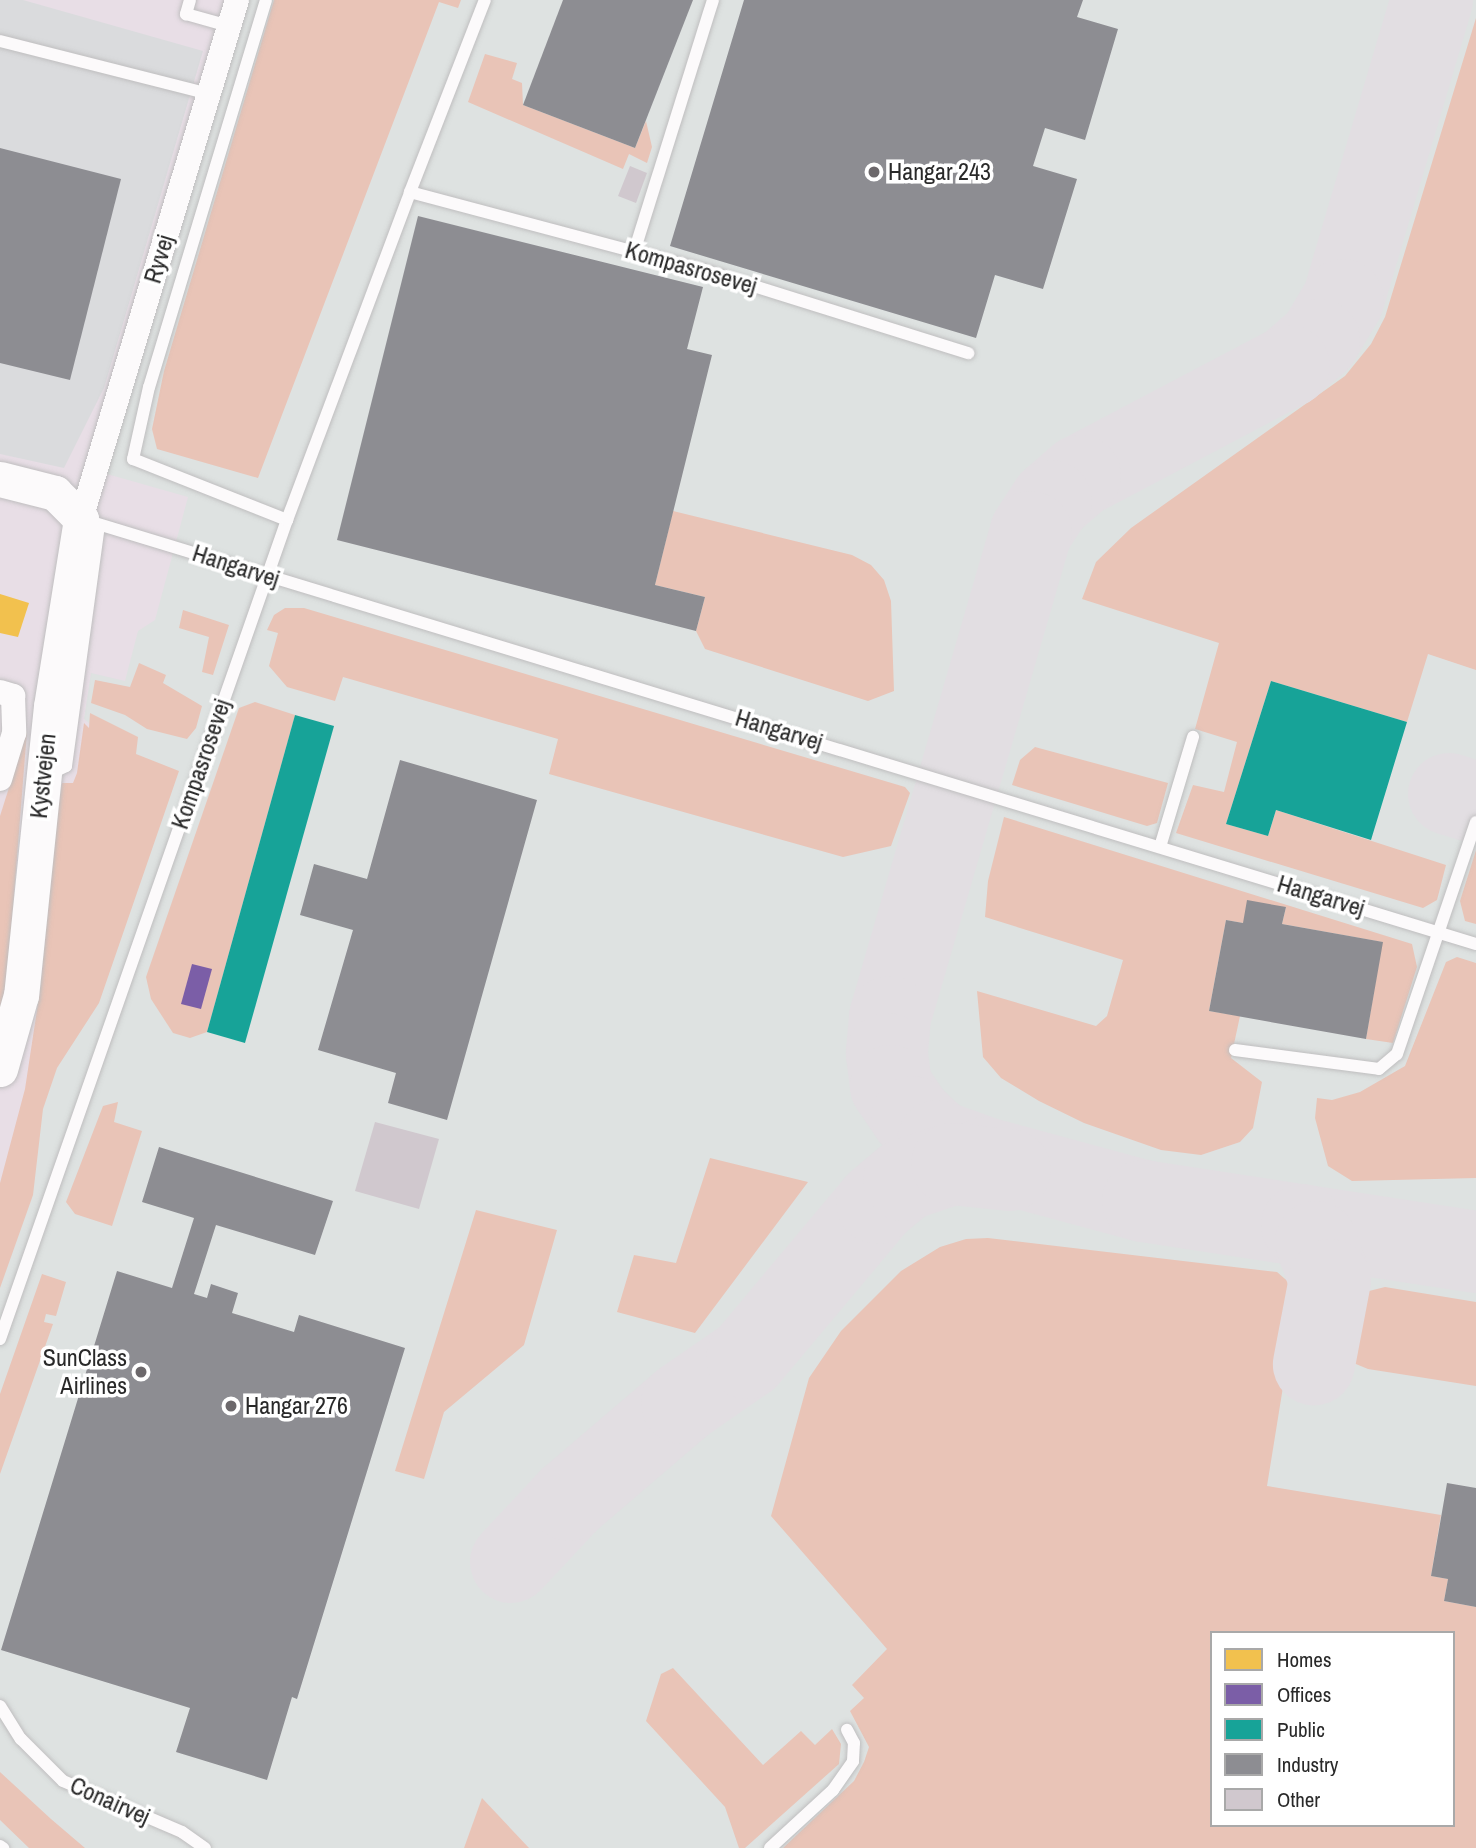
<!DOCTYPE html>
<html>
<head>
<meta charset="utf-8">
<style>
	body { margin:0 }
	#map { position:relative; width:1476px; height:1848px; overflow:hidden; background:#e8dee6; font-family:"Archivo Narrow",sans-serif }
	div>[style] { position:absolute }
	.industrial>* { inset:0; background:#dadbdd }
	.airport>* { inset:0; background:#dee2e1 }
	.green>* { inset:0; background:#e9c4b7 }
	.homes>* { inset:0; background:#f2c14e }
	.offices>* { inset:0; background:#7b5ea7 }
	.public>* { inset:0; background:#17a398 }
	.industry>* { inset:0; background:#8d8d92 }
	.taxiway>* { height:82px; margin:-41px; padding:0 41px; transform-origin:41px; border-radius:41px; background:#e2dee2 }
	.building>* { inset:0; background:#d0c8ce }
	.roads { filter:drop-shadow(0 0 2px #bfbebf) drop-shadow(0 0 2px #bfbebf) }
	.lane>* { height:12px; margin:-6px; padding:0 6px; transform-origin:6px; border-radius:6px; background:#fcfafb }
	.street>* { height:24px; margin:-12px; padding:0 12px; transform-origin:12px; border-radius:12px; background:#fcfafb }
	.secondary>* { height:35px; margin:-17.5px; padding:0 17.5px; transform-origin:17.5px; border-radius:17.5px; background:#fcfafb }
	.dots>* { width:19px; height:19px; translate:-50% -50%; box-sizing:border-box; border:4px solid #fff; border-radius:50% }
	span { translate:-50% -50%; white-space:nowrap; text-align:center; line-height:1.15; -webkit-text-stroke:7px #fff; paint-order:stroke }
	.poi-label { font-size:24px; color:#292929 }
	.left { translate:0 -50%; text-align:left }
	.right { translate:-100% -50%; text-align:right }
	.street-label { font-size:24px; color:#292929 }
	.legend { position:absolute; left:1210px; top:1631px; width:245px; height:196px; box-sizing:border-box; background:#fff; border:2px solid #a9a9a9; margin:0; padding:9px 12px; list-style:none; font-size:21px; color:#292929 }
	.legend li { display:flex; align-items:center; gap:14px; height:35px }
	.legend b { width:35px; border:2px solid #a9a9a9 }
</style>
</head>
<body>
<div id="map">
	<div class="industrial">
		<i style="clip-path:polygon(0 0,23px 0,203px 51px,104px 388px,64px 468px,0 454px)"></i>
	</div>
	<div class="airport">
		<i style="clip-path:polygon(evenodd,248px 0,1476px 0,1476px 1848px,0 1848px,0 1212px,152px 777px,84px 719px,91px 673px,125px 681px,138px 631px,155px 620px,188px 497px,107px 474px,248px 0,1212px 1633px,1453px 1633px,1453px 1825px,1212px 1825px,1212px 1633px)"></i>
	</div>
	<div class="green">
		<i style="clip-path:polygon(274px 0,461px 0,458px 8px,439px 2px,258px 478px,157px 449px,152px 429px,164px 371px)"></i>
		<i style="clip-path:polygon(1476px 18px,1476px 670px,1428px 654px,1407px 722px,1271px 681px,1226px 824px,1268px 836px,1276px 810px,1446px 865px,1437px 900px,1423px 908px,1176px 833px,1193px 785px,1224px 792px,1237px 742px,1195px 729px,1219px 643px,1082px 599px,1096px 562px,1131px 528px,1345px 376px,1371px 344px,1385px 317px)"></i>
		<i style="clip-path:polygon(485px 54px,517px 63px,512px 79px,522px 83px,523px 105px,635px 148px,646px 121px,652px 147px,647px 163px,629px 154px,623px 169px,468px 102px)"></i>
		<i style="clip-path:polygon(673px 511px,852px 555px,871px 565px,884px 580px,891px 601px,894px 691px,868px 701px,705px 649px,696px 631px,705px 597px,655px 585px)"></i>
		<i style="clip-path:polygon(285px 608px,304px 608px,905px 787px,910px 793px,891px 846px,843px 857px,549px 774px,558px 739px,343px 677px,335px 701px,287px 687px,269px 666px,278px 633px,267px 630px,274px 615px)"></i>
		<i style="clip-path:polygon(183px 610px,229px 625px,213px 675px,202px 672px,209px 637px,179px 628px)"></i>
		<i style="clip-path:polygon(139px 663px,166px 675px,163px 683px,202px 706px,196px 728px,187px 739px,147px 729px,125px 715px,91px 703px,95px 680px,130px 687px)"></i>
		<i style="clip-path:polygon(255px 702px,295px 715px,207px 1032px,190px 1038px,173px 1033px,151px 999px,146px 977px,239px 708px)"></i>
		<i style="clip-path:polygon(90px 713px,138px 737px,136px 754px,179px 771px,99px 1003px,57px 1068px,43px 1109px,33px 1195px,0 1288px,0 1183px,25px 1089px,40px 990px,58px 809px,62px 783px,73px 783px,77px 773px,84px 723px,89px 728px)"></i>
		<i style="clip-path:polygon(27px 731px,7px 983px,0 1011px,0 816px)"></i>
		<i style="clip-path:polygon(1035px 747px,1168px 783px,1157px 823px,1147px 826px,1012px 785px,1020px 760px)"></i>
		<i style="clip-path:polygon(1004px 817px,1412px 944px,1417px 967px,1393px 1043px,1366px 1039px,1382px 942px,1282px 924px,1286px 907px,1243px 923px,1226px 920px,1209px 1011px,1240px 1016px,1231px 1058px,1262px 1082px,1253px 1128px,1240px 1142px,1201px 1155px,1161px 1150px,1084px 1123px,1039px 1101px,1001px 1078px,983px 1057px,977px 991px,1096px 1026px,1107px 1016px,1123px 960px,985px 917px,988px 881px)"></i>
		<i style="clip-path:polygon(1476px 850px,1476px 924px,1465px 921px,1460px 901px)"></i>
		<i style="clip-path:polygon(1457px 957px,1476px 963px,1476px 1178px,1352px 1181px,1328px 1166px,1315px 1118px,1317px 1098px,1332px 1100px,1360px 1092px,1405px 1066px,1446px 962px)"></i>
		<i style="clip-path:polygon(118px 1102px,114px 1122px,142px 1131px,112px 1226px,75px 1214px,66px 1202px,103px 1106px)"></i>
		<i style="clip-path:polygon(710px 1158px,808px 1182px,695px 1333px,617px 1312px,634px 1255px,676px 1263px)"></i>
		<i style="clip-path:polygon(476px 1210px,557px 1230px,524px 1345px,444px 1412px,424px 1479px,395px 1471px)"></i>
		<i style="clip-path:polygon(evenodd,988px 1238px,1277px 1272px,1292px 1285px,1297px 1300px,1267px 1486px,1441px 1515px,1431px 1576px,1448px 1579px,1444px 1601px,1476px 1607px,1476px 1848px,783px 1848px,854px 1781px,864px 1762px,869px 1747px,850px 1711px,864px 1698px,852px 1685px,887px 1649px,771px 1516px,809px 1378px,841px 1331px,901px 1271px,940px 1247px,966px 1239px,988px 1238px,1212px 1633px,1453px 1633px,1453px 1825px,1212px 1825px,1212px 1633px)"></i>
		<i style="clip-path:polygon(42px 1274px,66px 1282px,56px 1316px,46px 1314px,44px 1322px,53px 1324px,0 1474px,0 1394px)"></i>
		<i style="clip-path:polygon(1385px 1287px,1476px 1302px,1476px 1386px,1368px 1369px,1351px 1362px,1342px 1346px,1346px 1317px,1353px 1302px,1369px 1291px)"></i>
		<i style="clip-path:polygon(673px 1668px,763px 1765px,801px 1731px,815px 1745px,832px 1729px,841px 1744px,839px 1764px,745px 1848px,739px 1848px,725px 1807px,646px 1721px,661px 1674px)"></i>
		<i style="clip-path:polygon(0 1772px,51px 1819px,85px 1848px,29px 1848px,0 1820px)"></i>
		<i style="clip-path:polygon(482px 1798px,529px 1848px,464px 1848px)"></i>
	</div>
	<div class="homes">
		<i style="clip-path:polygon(0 594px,29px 603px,18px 637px,0 633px)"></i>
	</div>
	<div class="offices">
		<i style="clip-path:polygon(192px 964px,212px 969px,201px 1009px,181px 1004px)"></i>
	</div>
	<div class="public">
		<i style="clip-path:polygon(1271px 681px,1407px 722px,1371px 840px,1276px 810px,1268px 836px,1226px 824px)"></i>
		<i style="clip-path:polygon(295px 715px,334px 726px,245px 1043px,207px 1032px)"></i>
	</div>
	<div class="industry">
		<i style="clip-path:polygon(563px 0,693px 0,635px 148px,523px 105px)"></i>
		<i style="clip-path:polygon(744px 0,1083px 0,1077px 17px,1118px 29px,1085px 140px,1045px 128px,1033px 166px,1077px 179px,1043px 289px,995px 275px,976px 338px,670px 246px)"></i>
		<i style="clip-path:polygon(0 148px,121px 179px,70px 380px,0 363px)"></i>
		<i style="clip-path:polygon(418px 216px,703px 287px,687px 349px,712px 355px,655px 585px,705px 597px,696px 631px,337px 540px)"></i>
		<i style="clip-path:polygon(400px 760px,537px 800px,447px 1120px,388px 1103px,396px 1073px,318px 1050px,353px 930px,300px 915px,314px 864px,367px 879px)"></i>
		<i style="clip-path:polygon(1247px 900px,1286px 907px,1282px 924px,1383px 942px,1366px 1039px,1209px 1011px,1226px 920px,1243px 923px)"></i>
		<i style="clip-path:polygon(159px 1147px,333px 1201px,315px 1255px,216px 1225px,194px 1294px,207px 1298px,211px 1284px,238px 1293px,232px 1313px,294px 1332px,299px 1315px,405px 1348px,297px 1699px,292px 1697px,267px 1780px,176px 1752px,190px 1708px,1px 1650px,117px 1271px,172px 1288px,194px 1218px,142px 1202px)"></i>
		<i style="clip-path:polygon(1447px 1483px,1476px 1488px,1476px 1607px,1444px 1601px,1448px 1579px,1431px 1576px)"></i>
	</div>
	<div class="taxiway">
		<i style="left:1432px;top:0;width:313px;rotate:106.5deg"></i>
		<i style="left:1343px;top:300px;width:47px;rotate:121deg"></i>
		<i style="left:1319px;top:340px;width:40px;rotate:139deg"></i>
		<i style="left:1289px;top:366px;width:236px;rotate:152.2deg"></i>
		<i style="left:1080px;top:476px;width:38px;rotate:139deg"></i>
		<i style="left:1051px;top:501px;width:37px;rotate:123deg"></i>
		<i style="left:1031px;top:532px;width:505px;rotate:106.21deg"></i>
		<i style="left:890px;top:1017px;width:37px;rotate:95deg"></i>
		<i style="left:887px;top:1054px;width:32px;rotate:83deg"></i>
		<i style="left:891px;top:1086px;width:37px;rotate:56deg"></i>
		<i style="left:912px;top:1117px;width:35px;rotate:43deg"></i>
		<i style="left:938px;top:1141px;width:50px;rotate:19.9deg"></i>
		<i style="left:985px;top:1158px;width:164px;rotate:15.2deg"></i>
		<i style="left:1143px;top:1201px;width:337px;rotate:8.7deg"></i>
		<i style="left:1449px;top:794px;width:28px;rotate:17deg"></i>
		<i style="left:1302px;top:1225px;width:22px;rotate:51deg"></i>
		<i style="left:1316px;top:1242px;width:40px;rotate:69.8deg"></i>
		<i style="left:1330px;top:1280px;width:86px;rotate:100.8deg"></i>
		<i style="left:511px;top:1562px;width:85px;rotate:-46.9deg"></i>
		<i style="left:569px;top:1500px;width:149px;rotate:-40.6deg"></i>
		<i style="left:682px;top:1403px;width:79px;rotate:-34.7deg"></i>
		<i style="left:747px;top:1358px;width:202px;rotate:-50deg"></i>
		<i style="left:877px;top:1203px;width:35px;rotate:-40deg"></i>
		<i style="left:904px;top:1180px;width:51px;rotate:-18.4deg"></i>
		<i style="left:952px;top:1164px;width:58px;rotate:5.9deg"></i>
	</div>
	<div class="building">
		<i style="clip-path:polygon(630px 166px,647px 173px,636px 203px,618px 196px)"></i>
		<i style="clip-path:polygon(375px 1122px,439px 1139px,419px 1209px,355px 1191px)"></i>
	</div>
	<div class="roads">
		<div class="lane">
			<i style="left:190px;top:0;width:15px;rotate:106deg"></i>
			<i style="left:186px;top:14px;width:45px;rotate:15.6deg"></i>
			<i style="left:266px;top:0;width:404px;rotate:106.8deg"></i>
			<i style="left:149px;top:387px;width:74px;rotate:102.5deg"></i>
			<i style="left:133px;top:459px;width:166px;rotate:21.6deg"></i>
			<i style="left:0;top:41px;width:216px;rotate:14.2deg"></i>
			<i style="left:410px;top:192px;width:206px;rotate:-68.7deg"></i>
			<i style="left:634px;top:252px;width:264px;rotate:-72.6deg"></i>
			<i style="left:85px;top:520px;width:1454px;rotate:16.95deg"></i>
			<i style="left:47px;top:775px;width:21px;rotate:-25deg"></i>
			<i style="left:66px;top:766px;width:243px;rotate:-82.2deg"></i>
			<i style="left:1160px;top:847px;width:115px;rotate:-73.3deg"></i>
			<i style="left:1235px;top:1050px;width:145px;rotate:7.5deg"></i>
			<i style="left:1379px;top:1069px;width:23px;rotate:-40deg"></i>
			<i style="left:1397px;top:1054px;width:245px;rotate:-71.2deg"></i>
			<i style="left:0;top:1339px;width:868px;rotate:-70.69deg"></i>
			<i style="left:287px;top:520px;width:350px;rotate:-69.4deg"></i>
			<i style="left:410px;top:192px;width:306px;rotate:14.9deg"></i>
			<i style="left:706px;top:271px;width:275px;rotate:17.4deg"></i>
			<i style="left:0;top:1706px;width:39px;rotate:58deg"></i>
			<i style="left:21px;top:1739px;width:59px;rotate:45deg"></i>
			<i style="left:63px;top:1781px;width:129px;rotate:23.2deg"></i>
			<i style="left:182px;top:1832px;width:28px;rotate:35deg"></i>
			<i style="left:0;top:1846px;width:4px;rotate:34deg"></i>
			<i style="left:770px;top:1848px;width:86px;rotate:-42.6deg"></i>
			<i style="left:833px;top:1790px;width:35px;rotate:-55deg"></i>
			<i style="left:853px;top:1761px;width:18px;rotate:-87deg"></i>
			<i style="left:854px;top:1743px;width:15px;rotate:-118deg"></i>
		</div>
		<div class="street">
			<i style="left:81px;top:519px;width:542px;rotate:-73.27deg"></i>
			<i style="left:0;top:692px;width:14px;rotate:17deg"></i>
			<i style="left:13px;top:696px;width:37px;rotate:88deg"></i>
			<i style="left:14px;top:733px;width:48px;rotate:106.9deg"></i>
		</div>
		<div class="secondary">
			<i style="left:0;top:479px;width:57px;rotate:14.3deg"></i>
			<i style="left:55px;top:493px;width:37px;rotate:45deg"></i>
			<i style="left:81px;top:519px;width:189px;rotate:99.1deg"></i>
			<i style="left:51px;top:706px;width:291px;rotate:95.9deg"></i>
			<i style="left:21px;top:995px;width:77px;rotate:105.8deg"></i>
		</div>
	</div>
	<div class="dots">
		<i style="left:874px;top:172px;background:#6c686b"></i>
		<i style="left:141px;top:1372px;background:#6c686b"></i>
		<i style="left:231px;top:1406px;background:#6c686b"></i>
	</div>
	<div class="poi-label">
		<span class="left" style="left:888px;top:172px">Hangar 243</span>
		<span class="right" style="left:127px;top:1372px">SunClass<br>Airlines</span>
		<span class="left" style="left:245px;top:1406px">Hangar 276</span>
	</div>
	<div class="street-label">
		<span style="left:159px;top:259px;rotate:-73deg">Ryvej</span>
		<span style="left:691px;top:268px;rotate:16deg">Kompasrosevej</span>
		<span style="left:236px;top:566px;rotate:18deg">Hangarvej</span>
		<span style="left:779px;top:730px;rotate:17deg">Hangarvej</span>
		<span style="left:201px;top:764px;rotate:-71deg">Kompasrosevej</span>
		<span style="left:43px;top:776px;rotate:-84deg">Kystvejen</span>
		<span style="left:1321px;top:896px;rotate:17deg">Hangarvej</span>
		<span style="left:110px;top:1801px;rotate:24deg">Conairvej</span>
	</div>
	<ul class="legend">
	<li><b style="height:19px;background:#f2c14e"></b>Homes</li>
	<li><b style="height:19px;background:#7b5ea7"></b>Offices</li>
	<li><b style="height:19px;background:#17a398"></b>Public</li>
	<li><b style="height:19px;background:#8d8d92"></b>Industry</li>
	<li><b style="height:19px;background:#d0c8ce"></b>Other</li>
	</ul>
</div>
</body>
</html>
